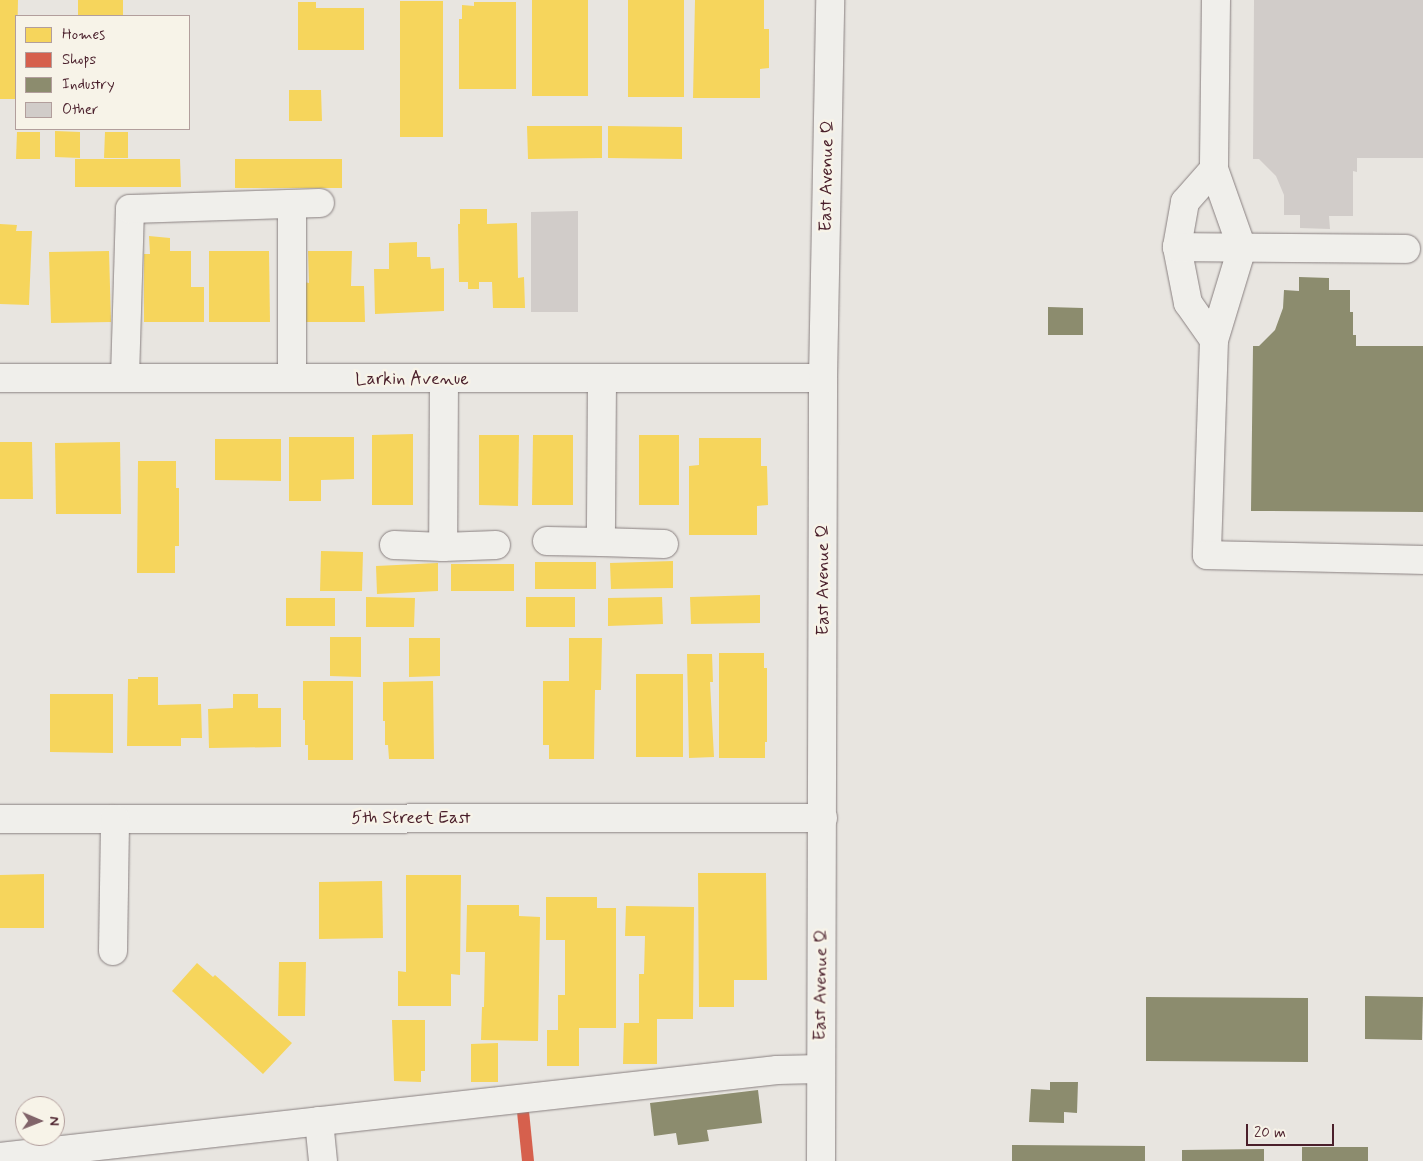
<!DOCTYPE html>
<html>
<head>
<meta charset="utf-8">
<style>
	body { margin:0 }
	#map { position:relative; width:1423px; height:1161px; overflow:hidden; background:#e8e5e0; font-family:Mynerve,sans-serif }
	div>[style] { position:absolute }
	.homes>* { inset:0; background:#f6d55c }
	.shops>* { inset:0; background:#d6604d }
	.industry>* { inset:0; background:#8c8c6e }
	.building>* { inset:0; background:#d1ccc9 }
	.roads { filter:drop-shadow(0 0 1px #898080) drop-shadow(0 0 1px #898080) }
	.minor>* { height:28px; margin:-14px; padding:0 14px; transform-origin:14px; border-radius:14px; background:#f0efeb }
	span { translate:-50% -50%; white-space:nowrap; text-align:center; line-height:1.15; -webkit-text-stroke:5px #f7f3e8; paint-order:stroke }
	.street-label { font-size:18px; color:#4a1f2b }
	.legend { position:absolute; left:15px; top:15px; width:175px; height:115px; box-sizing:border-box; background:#f7f3e8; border:1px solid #b29e9c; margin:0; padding:6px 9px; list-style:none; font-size:15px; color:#4a1f2b }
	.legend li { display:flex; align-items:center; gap:10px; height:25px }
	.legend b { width:25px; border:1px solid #b29e9c }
	.north { position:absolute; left:15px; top:1096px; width:50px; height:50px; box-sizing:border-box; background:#f7f3e8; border:1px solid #b29e9c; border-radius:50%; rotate:91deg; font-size:14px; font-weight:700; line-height:20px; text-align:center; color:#4a1f2b }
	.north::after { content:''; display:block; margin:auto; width:18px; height:22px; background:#81646a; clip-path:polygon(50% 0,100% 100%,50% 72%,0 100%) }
	.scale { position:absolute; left:1246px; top:1124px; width:88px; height:22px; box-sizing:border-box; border:2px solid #4a1f2b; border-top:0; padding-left:6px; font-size:15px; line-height:18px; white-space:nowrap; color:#4a1f2b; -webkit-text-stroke:4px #f7f3e8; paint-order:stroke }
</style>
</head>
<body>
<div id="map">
	<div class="homes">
		<i style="clip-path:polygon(0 0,18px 0,16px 99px,0 99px)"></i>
		<i style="clip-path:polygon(78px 0,123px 0,123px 16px,78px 16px)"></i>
		<i style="clip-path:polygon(532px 0,588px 0,588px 96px,532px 96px)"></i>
		<i style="clip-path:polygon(628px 0,684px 0,684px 97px,628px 97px)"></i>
		<i style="clip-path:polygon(695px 0,764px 0,764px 29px,769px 29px,769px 68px,760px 69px,760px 98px,693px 98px)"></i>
		<i style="clip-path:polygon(400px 1px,443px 1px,443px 137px,400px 137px)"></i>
		<i style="clip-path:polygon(298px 2px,316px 2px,316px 8px,364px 8px,364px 50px,298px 50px)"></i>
		<i style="clip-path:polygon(474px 2px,516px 2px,516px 89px,459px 89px,459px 19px,462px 19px,462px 5px,474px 6px)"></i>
		<i style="clip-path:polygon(289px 90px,321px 90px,322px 121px,289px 121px)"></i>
		<i style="clip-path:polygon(527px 126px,602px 126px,602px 158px,528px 159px)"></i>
		<i style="clip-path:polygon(608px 126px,682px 127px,682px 159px,608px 158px)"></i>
		<i style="clip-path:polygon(55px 131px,80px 132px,80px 158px,55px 157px)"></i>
		<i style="clip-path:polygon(17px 132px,40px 132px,40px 159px,16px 159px)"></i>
		<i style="clip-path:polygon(105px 132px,128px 132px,128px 158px,104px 158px)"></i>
		<i style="clip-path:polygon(75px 159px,180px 159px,181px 187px,75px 187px)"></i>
		<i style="clip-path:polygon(235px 159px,342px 159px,342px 188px,235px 188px)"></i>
		<i style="clip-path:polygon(460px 209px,487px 209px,487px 224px,517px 223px,518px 278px,524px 277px,525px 308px,493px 308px,492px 282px,479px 282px,479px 289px,468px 289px,468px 282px,459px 282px,458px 224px,460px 224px)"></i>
		<i style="clip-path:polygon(0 224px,17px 225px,16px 231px,32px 231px,29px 305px,0 304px)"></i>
		<i style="clip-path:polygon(149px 236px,170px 238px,170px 251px,191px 251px,191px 287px,204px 287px,204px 322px,144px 322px,144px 254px,150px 254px)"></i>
		<i style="clip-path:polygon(417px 242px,417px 257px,430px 257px,431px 269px,444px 268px,444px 311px,375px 314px,374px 269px,389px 269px,389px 243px)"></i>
		<i style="clip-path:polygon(109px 251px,111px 322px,51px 323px,49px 252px)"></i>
		<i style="clip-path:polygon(209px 251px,269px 251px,270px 322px,209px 322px)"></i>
		<i style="clip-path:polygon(308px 251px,352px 251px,351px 286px,364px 286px,365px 322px,305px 322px,304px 282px,309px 283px)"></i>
		<i style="clip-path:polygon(413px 434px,413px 505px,372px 505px,372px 435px)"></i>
		<i style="clip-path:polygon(479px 435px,519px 435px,518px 506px,479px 505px)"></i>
		<i style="clip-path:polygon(533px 435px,573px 435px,573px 505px,532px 505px)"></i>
		<i style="clip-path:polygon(639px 435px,679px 435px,679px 505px,639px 505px)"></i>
		<i style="clip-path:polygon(289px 437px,354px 437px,354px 479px,321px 480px,321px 501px,289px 501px)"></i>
		<i style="clip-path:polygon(699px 438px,761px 438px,761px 466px,767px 466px,768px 505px,757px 506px,757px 535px,689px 535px,689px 466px,699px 465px)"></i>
		<i style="clip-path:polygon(215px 439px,281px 439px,281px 481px,215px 480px)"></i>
		<i style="clip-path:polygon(0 442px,32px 442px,33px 499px,0 499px)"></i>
		<i style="clip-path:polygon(120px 442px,121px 514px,56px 514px,55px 443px)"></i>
		<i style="clip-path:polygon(138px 461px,176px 461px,176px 488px,179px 488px,179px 546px,175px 546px,175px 573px,137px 573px)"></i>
		<i style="clip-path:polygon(321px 551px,363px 552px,362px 591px,320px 591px)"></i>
		<i style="clip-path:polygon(673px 561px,673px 588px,611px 589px,610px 563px)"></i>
		<i style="clip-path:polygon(535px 562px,596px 562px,596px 589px,535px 589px)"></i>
		<i style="clip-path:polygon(438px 563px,438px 591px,377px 594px,376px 566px)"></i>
		<i style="clip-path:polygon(451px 564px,514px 564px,514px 591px,451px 591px)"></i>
		<i style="clip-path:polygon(760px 595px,760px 623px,691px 624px,690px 597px)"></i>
		<i style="clip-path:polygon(366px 597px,415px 598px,414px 627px,366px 627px)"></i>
		<i style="clip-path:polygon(526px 597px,575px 597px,575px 627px,526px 627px)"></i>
		<i style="clip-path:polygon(662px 597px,663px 624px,608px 626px,608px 598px)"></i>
		<i style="clip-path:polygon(286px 598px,335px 598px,335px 626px,286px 626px)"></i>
		<i style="clip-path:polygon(330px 637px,361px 637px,361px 677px,330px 676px)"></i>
		<i style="clip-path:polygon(409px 638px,440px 638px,440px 676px,409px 677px)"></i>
		<i style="clip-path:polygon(569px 638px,602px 638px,601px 690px,595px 690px,594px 759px,549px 759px,549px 745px,543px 745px,543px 681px,569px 681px)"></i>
		<i style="clip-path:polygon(719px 653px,764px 653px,764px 668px,767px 668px,767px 742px,765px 742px,765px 758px,719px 758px)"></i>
		<i style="clip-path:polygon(687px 654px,712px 654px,713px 682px,710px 682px,714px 757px,689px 758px)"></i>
		<i style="clip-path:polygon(636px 674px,683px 674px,683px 757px,636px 757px)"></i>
		<i style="clip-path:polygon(138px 677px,158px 677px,158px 705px,201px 704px,202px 738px,181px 738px,181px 746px,127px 746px,128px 679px,138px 679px)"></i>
		<i style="clip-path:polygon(303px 681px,353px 681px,353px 760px,308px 760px,308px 745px,305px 745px,305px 720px,303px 720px)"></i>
		<i style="clip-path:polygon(433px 681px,434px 759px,389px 759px,388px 745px,385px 745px,385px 721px,383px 721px,383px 682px)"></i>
		<i style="clip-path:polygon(50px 694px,113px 694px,113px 753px,50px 752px)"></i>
		<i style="clip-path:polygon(233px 694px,258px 694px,258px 708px,281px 708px,281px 747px,209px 748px,208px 709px,233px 708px)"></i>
		<i style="clip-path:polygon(698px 873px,766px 873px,767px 980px,734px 980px,734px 1007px,699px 1007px)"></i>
		<i style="clip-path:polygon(44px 874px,44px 928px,0 928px,0 875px)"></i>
		<i style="clip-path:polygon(406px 875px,461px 875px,460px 975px,451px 974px,451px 1006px,398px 1006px,398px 971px,406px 972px)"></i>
		<i style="clip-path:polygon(382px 881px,383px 938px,319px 939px,319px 882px)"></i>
		<i style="clip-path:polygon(546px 897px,597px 897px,597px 908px,616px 908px,616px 1028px,579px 1028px,579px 1066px,547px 1066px,547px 1030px,558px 1030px,558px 995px,565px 995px,565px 940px,546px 940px)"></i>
		<i style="clip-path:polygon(467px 905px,519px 905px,519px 916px,540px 917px,538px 1041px,481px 1040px,482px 1007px,484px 1007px,485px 952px,466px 952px)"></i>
		<i style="clip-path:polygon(626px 906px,694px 907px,693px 1019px,657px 1019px,657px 1064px,623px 1064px,624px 1023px,639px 1023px,639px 974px,644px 974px,645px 936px,625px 936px)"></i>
		<i style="clip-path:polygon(279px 962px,306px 962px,305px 1016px,278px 1016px)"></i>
		<i style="clip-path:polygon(197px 963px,213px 977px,215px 975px,292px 1043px,263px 1074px,172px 991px)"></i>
		<i style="clip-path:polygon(392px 1020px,425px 1020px,425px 1071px,421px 1071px,421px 1082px,394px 1081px)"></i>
		<i style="clip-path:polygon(498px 1043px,498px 1082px,471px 1082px,471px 1044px)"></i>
	</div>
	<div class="shops">
		<i style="clip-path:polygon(529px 1111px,534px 1161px,522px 1161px,517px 1112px)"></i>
	</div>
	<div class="industry">
		<i style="clip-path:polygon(1299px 277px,1329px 278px,1329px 290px,1350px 290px,1350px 312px,1353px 312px,1353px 335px,1356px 335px,1356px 346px,1423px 346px,1423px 512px,1251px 511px,1253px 346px,1259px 346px,1275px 330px,1283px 308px,1284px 290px,1299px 291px)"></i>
		<i style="clip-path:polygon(1048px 307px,1083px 308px,1083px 335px,1048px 335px)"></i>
		<i style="clip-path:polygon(1365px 996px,1423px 997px,1422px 1040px,1365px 1039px)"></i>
		<i style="clip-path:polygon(1146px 997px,1308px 998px,1308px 1062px,1146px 1061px)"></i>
		<i style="clip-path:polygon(1050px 1082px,1078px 1082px,1077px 1113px,1064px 1112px,1064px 1123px,1029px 1122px,1031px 1089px,1050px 1090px)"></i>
		<i style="clip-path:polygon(758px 1090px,762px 1123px,707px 1130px,709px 1141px,678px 1145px,676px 1133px,654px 1136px,650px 1103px)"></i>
		<i style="clip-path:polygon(1012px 1145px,1145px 1146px,1145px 1161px,1012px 1161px)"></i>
		<i style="clip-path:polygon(1302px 1147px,1368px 1147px,1368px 1161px,1302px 1161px)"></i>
		<i style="clip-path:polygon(1264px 1149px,1264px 1161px,1182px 1161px,1182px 1150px)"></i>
	</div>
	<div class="building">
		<i style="clip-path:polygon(1254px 0,1423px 0,1423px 158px,1357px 158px,1357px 172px,1353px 171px,1353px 216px,1329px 216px,1330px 229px,1300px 228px,1300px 215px,1284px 215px,1284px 195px,1276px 176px,1259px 159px,1253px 159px)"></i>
		<i style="clip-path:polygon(578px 211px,578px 312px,531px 312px,531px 212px)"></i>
	</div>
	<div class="roads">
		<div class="minor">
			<i style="left:1216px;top:0;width:169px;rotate:90.7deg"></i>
			<i style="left:1214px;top:169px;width:84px;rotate:70.5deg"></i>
			<i style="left:1242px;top:248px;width:96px;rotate:106.9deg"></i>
			<i style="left:1214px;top:340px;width:215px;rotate:91.9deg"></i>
			<i style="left:1207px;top:555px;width:216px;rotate:1.3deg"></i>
			<i style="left:1214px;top:169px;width:44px;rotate:131.3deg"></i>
			<i style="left:1185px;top:202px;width:46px;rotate:100.1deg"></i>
			<i style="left:1177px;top:247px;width:57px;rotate:78.9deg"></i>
			<i style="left:1188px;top:303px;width:45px;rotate:54.9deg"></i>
			<i style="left:1177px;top:247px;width:229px;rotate:0.5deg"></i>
			<i style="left:125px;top:377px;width:168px;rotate:-88.3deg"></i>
			<i style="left:130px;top:209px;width:190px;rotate:-1.8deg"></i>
			<i style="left:0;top:378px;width:823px"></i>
			<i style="left:292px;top:378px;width:174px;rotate:-90deg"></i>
			<i style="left:444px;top:379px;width:168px;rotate:90.3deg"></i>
			<i style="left:443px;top:547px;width:53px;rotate:-2.2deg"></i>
			<i style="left:602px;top:379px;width:163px;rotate:90.4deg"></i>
			<i style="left:601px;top:542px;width:63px;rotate:1.8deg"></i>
			<i style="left:547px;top:541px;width:54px;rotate:1.1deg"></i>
			<i style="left:394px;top:545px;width:49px;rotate:2.3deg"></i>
			<i style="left:0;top:819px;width:823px;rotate:-0.07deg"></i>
			<i style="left:113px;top:951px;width:132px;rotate:-89.1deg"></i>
			<i style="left:319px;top:1121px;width:40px;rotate:84.3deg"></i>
			<i style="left:0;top:1157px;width:782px;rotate:-6.39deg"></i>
			<i style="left:777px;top:1070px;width:43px;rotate:-1.3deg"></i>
			<i style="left:821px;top:1161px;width:783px;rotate:-89.85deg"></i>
			<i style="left:823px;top:378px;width:378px;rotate:-88.9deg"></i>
		</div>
	</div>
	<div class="street-label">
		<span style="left:827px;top:176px;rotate:-89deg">East Avenue Q</span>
		<span style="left:412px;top:379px">Larkin Avenue</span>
		<span style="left:823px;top:580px;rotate:-90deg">East Avenue Q</span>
		<span style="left:411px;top:818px">5th Street East</span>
		<span style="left:821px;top:985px;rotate:-89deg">East Avenue Q</span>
	</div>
	<ul class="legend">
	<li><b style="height:14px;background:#f6d55c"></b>Homes</li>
	<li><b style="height:14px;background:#d6604d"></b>Shops</li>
	<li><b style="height:14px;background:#8c8c6e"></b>Industry</li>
	<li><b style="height:14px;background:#d1ccc9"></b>Other</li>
	</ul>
	<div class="north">N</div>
	<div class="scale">20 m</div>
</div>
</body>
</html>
